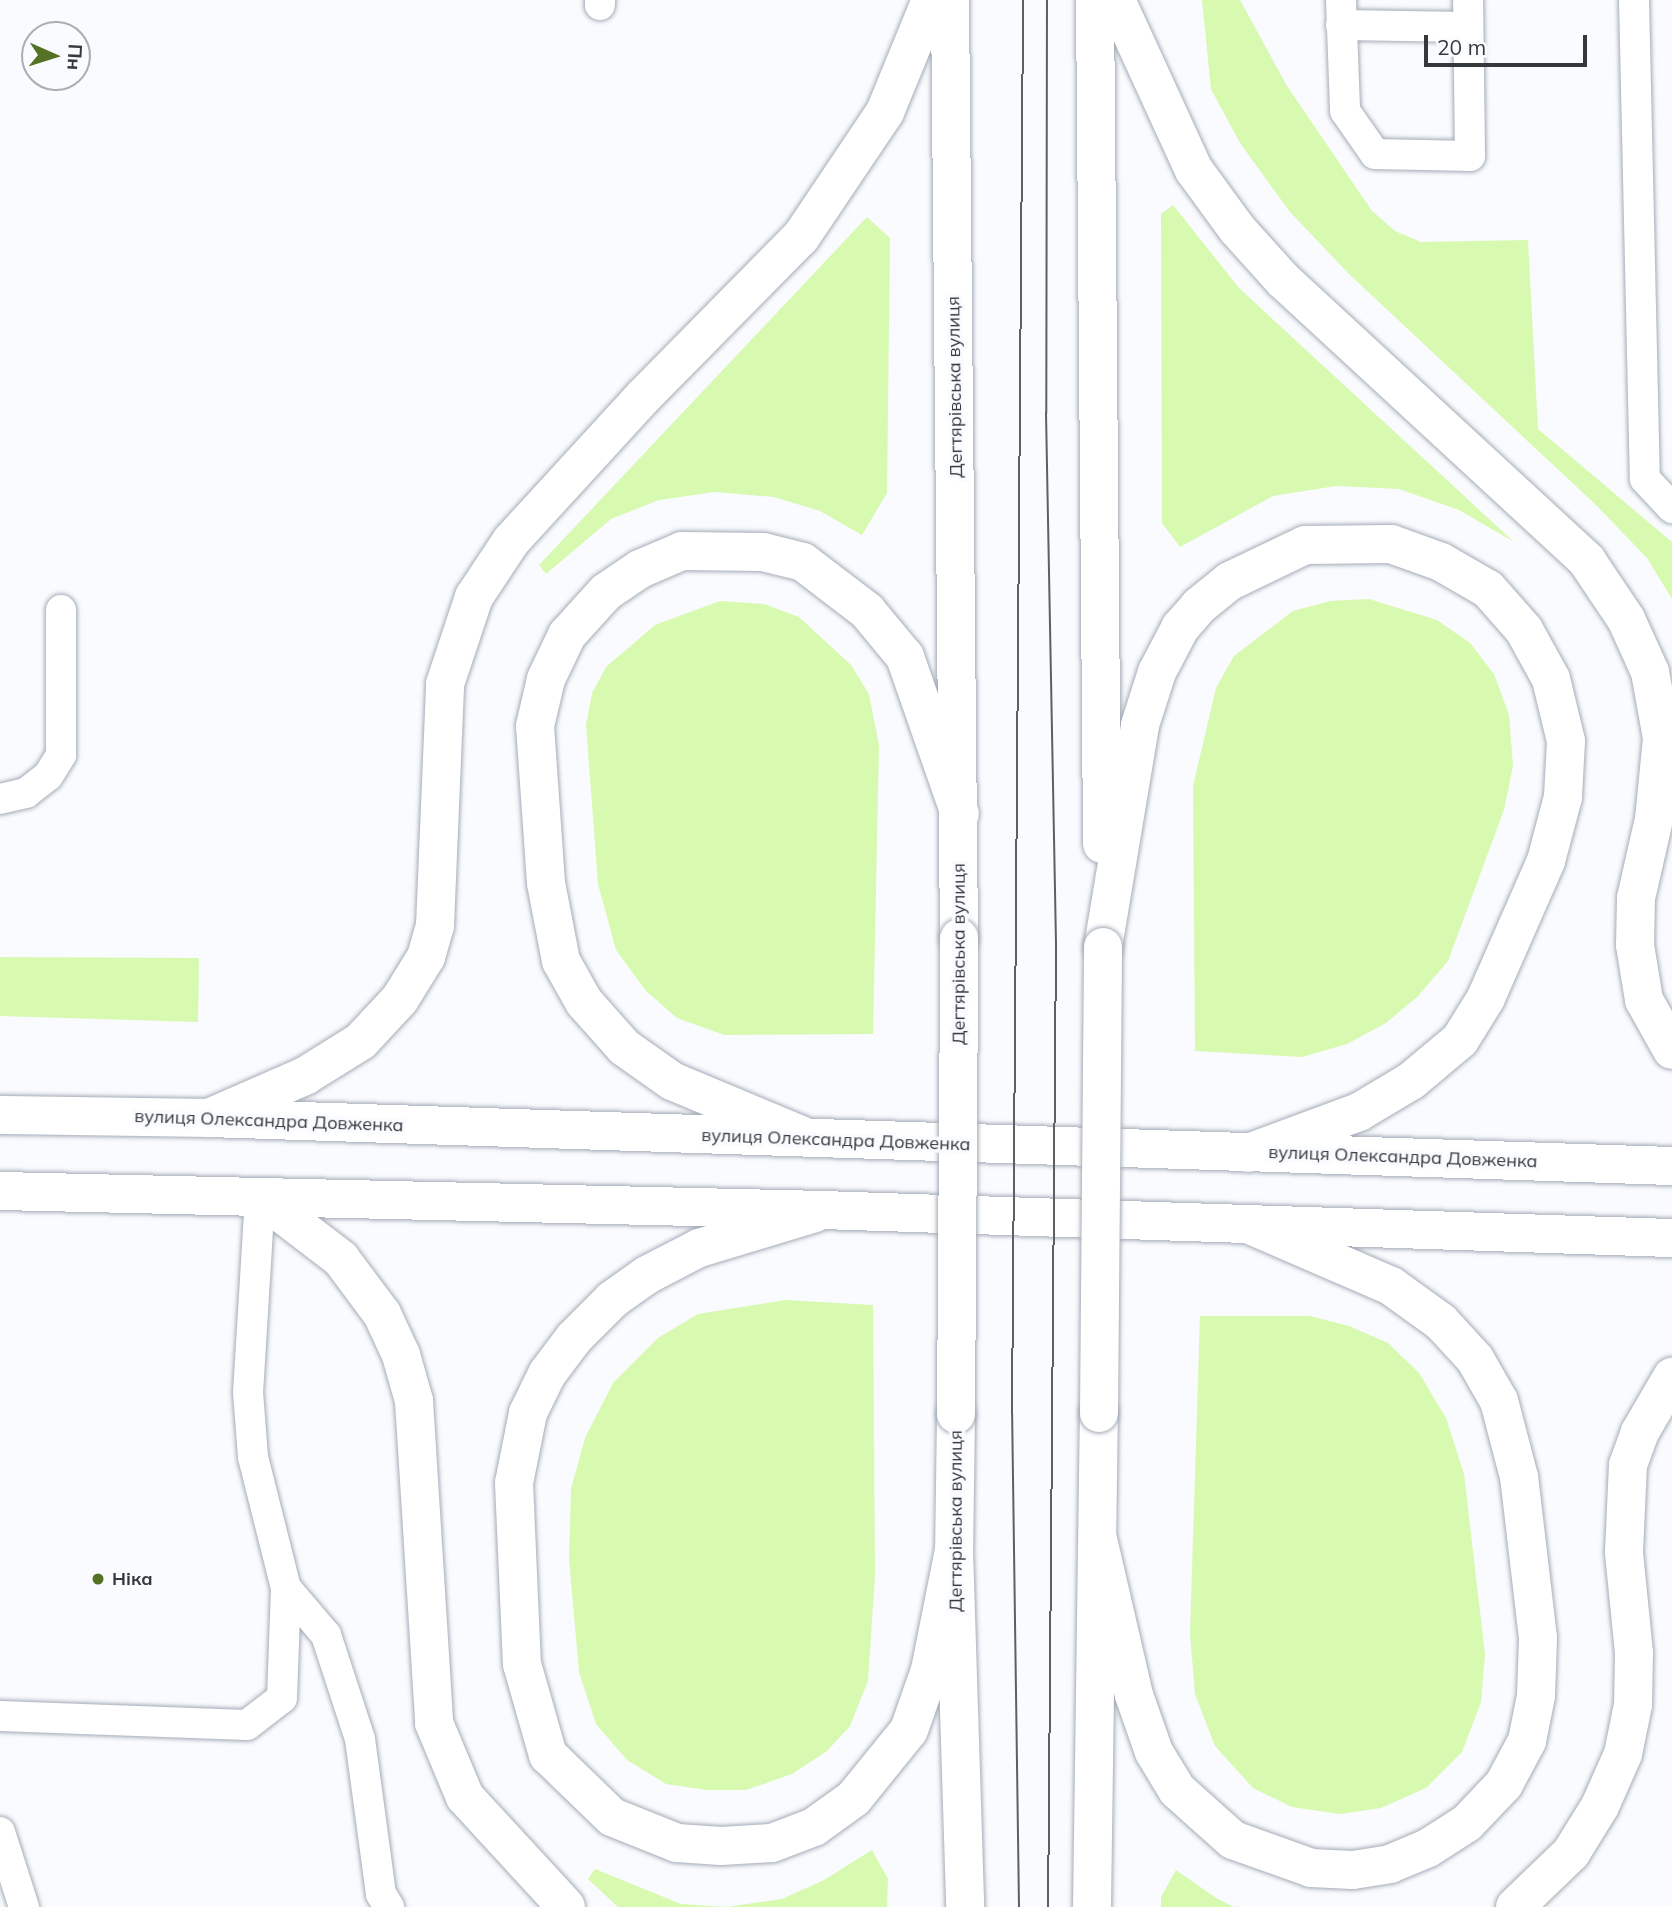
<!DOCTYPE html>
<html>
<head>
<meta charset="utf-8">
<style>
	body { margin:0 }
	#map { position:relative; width:1672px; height:1907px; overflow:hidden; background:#f9fbfe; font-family:Mulish,sans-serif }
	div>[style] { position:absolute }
	.green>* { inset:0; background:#d8f9b0 }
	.roads { filter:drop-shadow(0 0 2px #a4acb7) drop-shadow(0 0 2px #a4acb7) }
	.lane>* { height:30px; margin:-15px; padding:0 15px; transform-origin:15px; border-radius:15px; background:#fff }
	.secondary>* { height:38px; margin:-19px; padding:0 19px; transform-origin:19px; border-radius:19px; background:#fff }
	.primary>* { height:38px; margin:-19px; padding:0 19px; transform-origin:19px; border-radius:19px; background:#fff }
	.tram>* { height:2px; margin:-1px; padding:0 1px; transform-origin:1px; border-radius:1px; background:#5c6064 }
	.bridges { filter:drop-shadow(0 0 2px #a4acb7) drop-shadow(0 0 2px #a4acb7) }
	.secondary-bridge>* { height:38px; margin:-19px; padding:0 19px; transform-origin:19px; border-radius:19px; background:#fff }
	.dots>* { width:19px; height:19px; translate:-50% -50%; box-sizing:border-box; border:4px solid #f9fbfe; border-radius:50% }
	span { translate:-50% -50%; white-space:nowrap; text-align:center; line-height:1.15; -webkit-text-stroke:7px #f9fbfe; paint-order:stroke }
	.street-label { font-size:18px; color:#35393d }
	.poi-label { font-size:18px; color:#35393d; font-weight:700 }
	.left { translate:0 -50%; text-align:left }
	.north { position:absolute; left:21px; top:21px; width:70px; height:70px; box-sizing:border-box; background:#f9fbfe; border:2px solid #abadb1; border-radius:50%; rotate:93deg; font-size:19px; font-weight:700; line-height:28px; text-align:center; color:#35393d }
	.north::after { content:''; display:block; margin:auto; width:24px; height:32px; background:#547126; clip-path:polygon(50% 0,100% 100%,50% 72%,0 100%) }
	.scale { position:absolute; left:1424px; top:35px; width:163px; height:32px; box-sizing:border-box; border:4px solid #35393d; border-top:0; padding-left:9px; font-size:21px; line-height:24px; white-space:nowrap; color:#35393d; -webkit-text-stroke:5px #f9fbfe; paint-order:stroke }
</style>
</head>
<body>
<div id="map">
	<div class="green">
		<i style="clip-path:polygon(1202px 0,1240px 0,1287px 86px,1372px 211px,1395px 231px,1421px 242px,1528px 240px,1538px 429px,1672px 542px,1672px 599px,1647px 558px,1595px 504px,1350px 275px,1290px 212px,1240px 143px,1211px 89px)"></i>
		<i style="clip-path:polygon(1173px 205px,1239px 288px,1514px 542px,1459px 510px,1399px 489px,1336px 486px,1273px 496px,1180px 547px,1162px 523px,1161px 214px)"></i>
		<i style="clip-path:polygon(867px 217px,890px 238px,887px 493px,862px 535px,820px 511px,774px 497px,715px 492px,659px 500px,611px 519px,546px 574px,539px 565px)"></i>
		<i style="clip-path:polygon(1369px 599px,1437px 620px,1470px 643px,1494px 674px,1509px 715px,1513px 766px,1504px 810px,1448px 961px,1418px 996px,1386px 1023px,1347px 1044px,1302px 1057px,1195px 1051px,1193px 786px,1216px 688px,1234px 656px,1293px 611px,1330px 601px)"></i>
		<i style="clip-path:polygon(720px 601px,764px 604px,799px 617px,851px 665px,869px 694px,879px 745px,873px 1034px,724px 1035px,677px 1018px,646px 991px,616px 950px,598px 884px,586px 725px,592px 693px,606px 667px,655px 625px)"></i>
		<i style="clip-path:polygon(0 957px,199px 958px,198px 1022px,0 1016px)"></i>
		<i style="clip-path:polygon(785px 1300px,873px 1305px,875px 1575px,868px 1681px,850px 1726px,827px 1751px,792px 1774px,746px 1790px,707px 1790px,666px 1784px,627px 1760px,596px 1724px,579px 1672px,569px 1559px,571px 1489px,585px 1438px,613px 1383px,658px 1338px,698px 1314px)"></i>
		<i style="clip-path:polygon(1200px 1316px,1310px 1316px,1349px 1326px,1388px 1343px,1419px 1373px,1446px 1418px,1464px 1474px,1485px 1654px,1481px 1702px,1462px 1752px,1426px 1788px,1381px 1808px,1340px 1814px,1292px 1807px,1253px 1788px,1215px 1746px,1195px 1694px,1190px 1633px)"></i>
		<i style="clip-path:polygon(872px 1850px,888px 1879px,887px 1907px,618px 1907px,588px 1879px,595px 1869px,681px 1904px,727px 1907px,782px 1899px,824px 1880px)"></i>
		<i style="clip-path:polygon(1176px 1870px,1216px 1898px,1234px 1907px,1161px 1907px,1161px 1897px)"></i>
	</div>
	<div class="roads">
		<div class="lane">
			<i style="left:1341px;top:0;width:111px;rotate:87.9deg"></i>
			<i style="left:1345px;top:111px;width:52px;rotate:55.1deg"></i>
			<i style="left:1375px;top:154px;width:95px;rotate:1.2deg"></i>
			<i style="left:1470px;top:156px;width:156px;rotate:-90.7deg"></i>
			<i style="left:1634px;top:0;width:479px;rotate:88.7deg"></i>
			<i style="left:1645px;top:479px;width:40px;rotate:47deg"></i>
			<i style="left:600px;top:5px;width:5px;rotate:-90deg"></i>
			<i style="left:1341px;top:25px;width:127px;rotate:0.9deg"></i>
			<i style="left:0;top:799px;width:27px;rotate:-13deg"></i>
			<i style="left:26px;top:793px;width:28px;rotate:-38deg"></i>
			<i style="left:48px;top:776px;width:25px;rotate:-58deg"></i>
			<i style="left:61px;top:755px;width:145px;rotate:-90deg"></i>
			<i style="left:260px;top:1197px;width:195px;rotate:93.5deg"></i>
			<i style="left:248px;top:1392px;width:65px;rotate:85.6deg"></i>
			<i style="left:253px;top:1457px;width:135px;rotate:75.9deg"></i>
			<i style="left:286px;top:1588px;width:62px;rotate:49.6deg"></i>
			<i style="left:326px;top:1635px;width:109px;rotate:71.9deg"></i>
			<i style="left:360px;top:1739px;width:156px;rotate:82.3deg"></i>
			<i style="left:381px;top:1894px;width:15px;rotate:58deg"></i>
			<i style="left:0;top:1716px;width:247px;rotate:2.1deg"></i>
			<i style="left:247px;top:1725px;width:44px;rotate:-37.6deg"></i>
			<i style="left:282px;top:1698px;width:110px;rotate:-87.9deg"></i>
			<i style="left:0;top:1832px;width:79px;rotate:72.3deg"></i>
		</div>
		<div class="secondary">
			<i style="left:950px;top:0;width:938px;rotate:89.45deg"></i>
			<i style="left:1095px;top:0;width:844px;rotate:89.52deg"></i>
			<i style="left:1116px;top:0;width:187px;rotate:65.4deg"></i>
			<i style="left:1194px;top:170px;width:73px;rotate:53.9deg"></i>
			<i style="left:1237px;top:229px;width:69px;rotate:48deg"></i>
			<i style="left:1283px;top:280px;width:414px;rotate:42.7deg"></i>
			<i style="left:1587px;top:561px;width:70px;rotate:56.1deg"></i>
			<i style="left:1626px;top:619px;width:58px;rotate:65.6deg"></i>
			<i style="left:1650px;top:672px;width:67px;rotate:79.7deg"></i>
			<i style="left:1662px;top:738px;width:81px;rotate:95.6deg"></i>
			<i style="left:1654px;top:819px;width:81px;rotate:102.8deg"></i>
			<i style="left:1636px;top:898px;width:47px;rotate:91.2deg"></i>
			<i style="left:1635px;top:945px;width:56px;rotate:80.7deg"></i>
			<i style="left:1644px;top:1000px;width:57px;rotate:60.8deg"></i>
			<i style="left:1103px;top:947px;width:225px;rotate:-80.5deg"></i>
			<i style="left:1140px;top:725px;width:56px;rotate:-72.2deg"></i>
			<i style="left:1157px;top:672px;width:50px;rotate:-62.4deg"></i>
			<i style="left:1180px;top:628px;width:29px;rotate:-49deg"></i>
			<i style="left:1199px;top:606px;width:40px;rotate:-39deg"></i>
			<i style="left:1230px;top:581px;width:83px;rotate:-25.6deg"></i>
			<i style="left:1305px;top:545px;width:86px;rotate:-0.7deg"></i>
			<i style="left:1391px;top:544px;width:53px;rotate:19.8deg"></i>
			<i style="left:1441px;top:562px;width:54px;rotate:29.9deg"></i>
			<i style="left:1488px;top:589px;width:55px;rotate:48.7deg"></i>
			<i style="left:1524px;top:630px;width:56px;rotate:61.1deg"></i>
			<i style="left:1551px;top:679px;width:64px;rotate:76.4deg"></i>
			<i style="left:1566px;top:741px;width:56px;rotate:93.1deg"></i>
			<i style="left:1563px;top:797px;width:66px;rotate:104.9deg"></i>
			<i style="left:1546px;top:861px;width:150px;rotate:113.7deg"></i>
			<i style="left:1486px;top:998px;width:49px;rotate:121.8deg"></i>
			<i style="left:1460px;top:1040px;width:64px;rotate:140.1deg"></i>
			<i style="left:1411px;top:1081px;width:61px;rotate:149.2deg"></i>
			<i style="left:1359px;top:1112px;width:118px;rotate:159.7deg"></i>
			<i style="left:209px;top:1118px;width:105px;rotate:-23.6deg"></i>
			<i style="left:305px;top:1076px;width:66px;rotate:-32deg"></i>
			<i style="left:361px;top:1041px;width:57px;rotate:-47.1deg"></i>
			<i style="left:400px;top:999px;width:49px;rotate:-58.2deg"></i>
			<i style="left:426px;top:957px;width:32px;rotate:-74deg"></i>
			<i style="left:435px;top:926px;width:242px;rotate:-87.6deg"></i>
			<i style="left:445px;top:684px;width:92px;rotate:-71.6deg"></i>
			<i style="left:474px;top:597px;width:67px;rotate:-56.5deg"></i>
			<i style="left:511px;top:541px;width:197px;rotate:-47.5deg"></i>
			<i style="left:644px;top:396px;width:223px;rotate:-45.4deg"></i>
			<i style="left:801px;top:237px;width:151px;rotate:-56.1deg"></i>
			<i style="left:885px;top:112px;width:121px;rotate:-67.7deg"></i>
			<i style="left:801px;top:1135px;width:140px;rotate:-157.3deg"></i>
			<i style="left:672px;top:1081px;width:59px;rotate:-144.7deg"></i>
			<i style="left:624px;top:1047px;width:60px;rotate:-131.6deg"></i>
			<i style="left:584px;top:1002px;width:47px;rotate:-119.3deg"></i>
			<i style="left:561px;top:961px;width:79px;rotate:-100.9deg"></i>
			<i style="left:546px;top:883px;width:157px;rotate:-94deg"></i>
			<i style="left:535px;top:726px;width:48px;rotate:-76.8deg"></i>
			<i style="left:546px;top:679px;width:49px;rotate:-64.5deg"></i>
			<i style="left:567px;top:635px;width:58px;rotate:-47.8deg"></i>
			<i style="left:606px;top:592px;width:41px;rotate:-34.1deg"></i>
			<i style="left:640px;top:569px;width:46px;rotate:-23.2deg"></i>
			<i style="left:682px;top:551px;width:81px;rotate:0.7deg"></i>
			<i style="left:763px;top:552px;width:41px;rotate:14deg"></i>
			<i style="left:803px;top:562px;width:81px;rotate:37.4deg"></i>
			<i style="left:867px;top:611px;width:60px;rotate:50.4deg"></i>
			<i style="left:905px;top:657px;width:166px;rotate:70.7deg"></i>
			<i style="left:260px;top:1197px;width:102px;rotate:37.4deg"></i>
			<i style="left:341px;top:1259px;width:69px;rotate:53.3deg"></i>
			<i style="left:382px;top:1314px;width:45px;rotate:65.1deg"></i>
			<i style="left:401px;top:1355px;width:48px;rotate:74.2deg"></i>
			<i style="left:414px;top:1401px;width:323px;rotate:86.4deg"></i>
			<i style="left:434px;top:1723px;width:80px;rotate:67.3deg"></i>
			<i style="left:465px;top:1797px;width:149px;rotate:47.4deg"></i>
			<i style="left:815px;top:1213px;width:121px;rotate:163.2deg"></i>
			<i style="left:699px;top:1248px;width:59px;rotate:152.6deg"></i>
			<i style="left:647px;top:1275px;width:42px;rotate:144.8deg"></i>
			<i style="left:613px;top:1299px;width:55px;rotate:135deg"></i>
			<i style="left:574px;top:1338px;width:45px;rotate:126.9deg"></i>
			<i style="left:547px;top:1374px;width:43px;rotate:116deg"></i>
			<i style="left:528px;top:1413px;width:71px;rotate:101.3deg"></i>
			<i style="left:514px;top:1483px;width:181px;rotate:87.5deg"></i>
			<i style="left:522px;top:1664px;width:95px;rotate:74.1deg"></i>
			<i style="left:548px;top:1755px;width:89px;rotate:44.1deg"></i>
			<i style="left:612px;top:1817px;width:70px;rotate:21.8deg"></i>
			<i style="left:677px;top:1843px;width:44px;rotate:3.9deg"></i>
			<i style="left:721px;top:1846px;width:51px;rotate:-3.4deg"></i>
			<i style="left:772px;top:1843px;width:45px;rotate:-20.9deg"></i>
			<i style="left:814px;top:1827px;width:49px;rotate:-35.9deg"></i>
			<i style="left:854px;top:1798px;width:87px;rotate:-51deg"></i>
			<i style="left:909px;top:1730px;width:64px;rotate:-70.7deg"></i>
			<i style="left:930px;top:1670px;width:122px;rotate:-78.7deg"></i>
			<i style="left:956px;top:1414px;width:136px;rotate:90.8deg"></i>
			<i style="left:954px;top:1550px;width:357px;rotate:88.2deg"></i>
			<i style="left:1098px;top:1539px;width:160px;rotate:77deg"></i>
			<i style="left:1134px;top:1695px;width:60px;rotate:70.7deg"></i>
			<i style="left:1154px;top:1752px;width:44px;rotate:58.8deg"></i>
			<i style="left:1177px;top:1790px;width:75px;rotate:41.8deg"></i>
			<i style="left:1233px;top:1840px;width:83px;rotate:19.7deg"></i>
			<i style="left:1311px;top:1868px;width:42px;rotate:2.7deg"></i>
			<i style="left:1353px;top:1870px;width:37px;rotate:-9deg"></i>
			<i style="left:1390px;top:1864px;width:41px;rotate:-22.8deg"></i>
			<i style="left:1428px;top:1848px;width:46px;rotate:-32.7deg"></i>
			<i style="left:1467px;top:1823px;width:54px;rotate:-46.5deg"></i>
			<i style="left:1504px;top:1784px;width:49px;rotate:-61.9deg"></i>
			<i style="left:1527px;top:1741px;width:46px;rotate:-78.7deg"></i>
			<i style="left:1536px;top:1696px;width:58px;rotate:-88deg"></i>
			<i style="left:1538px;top:1638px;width:162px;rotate:-96.7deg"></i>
			<i style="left:1519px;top:1477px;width:79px;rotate:-104.7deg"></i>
			<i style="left:1499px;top:1401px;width:48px;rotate:-119.7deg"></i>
			<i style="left:1475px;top:1359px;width:50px;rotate:-132.6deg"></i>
			<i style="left:1441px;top:1322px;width:62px;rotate:-144.2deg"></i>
			<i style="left:1391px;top:1286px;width:154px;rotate:-156.6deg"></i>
			<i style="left:1092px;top:1907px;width:494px;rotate:-89.2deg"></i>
			<i style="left:1515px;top:1907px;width:78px;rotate:-44deg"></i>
			<i style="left:1571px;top:1853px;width:55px;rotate:-58.3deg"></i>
			<i style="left:1600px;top:1806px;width:57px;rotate:-66.1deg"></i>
			<i style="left:1623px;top:1754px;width:50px;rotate:-78.5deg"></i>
			<i style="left:1633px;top:1705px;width:52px;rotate:-88.9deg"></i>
			<i style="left:1634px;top:1653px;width:101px;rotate:-95.7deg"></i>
			<i style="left:1624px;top:1552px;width:87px;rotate:-87.4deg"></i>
			<i style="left:1628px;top:1465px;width:35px;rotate:-70deg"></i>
			<i style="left:1640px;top:1432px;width:64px;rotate:-59.8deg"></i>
		</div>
		<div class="primary">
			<i style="left:0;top:1115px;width:209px;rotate:0.8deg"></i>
			<i style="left:209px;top:1118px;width:1464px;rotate:1.88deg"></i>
			<i style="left:0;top:1191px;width:822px;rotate:1.32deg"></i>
			<i style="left:822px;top:1210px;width:850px;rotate:1.89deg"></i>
		</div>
	</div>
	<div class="tram">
		<i style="left:1047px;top:0;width:413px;rotate:90.1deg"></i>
		<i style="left:1046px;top:413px;width:529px;rotate:88.92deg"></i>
		<i style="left:1056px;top:942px;width:965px;rotate:90.47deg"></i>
		<i style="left:1019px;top:1907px;width:493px;rotate:-90.8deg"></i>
		<i style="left:1012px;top:1414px;width:1414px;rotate:-89.55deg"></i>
	</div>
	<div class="bridges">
		<div class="secondary-bridge">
			<i style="left:1099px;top:1413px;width:466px;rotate:-89.5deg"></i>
			<i style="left:956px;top:1414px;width:476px;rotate:-89.6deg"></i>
		</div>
	</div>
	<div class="dots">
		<i style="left:98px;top:1579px;background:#547126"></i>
	</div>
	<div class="street-label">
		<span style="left:955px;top:387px;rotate:-91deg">Дегтярівська вулиця</span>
		<span style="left:959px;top:954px;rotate:-90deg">Дегтярівська вулиця</span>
		<span style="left:269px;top:1121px;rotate:2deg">вулиця Олександра Довженка</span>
		<span style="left:836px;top:1140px;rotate:2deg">вулиця Олександра Довженка</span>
		<span style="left:1403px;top:1157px;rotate:2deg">вулиця Олександра Довженка</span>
		<span style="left:956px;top:1521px;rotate:-90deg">Дегтярівська вулиця</span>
	</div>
	<div class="poi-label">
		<span class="left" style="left:112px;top:1579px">Ніка</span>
	</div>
	<div class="north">Пн</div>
	<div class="scale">20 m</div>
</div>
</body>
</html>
